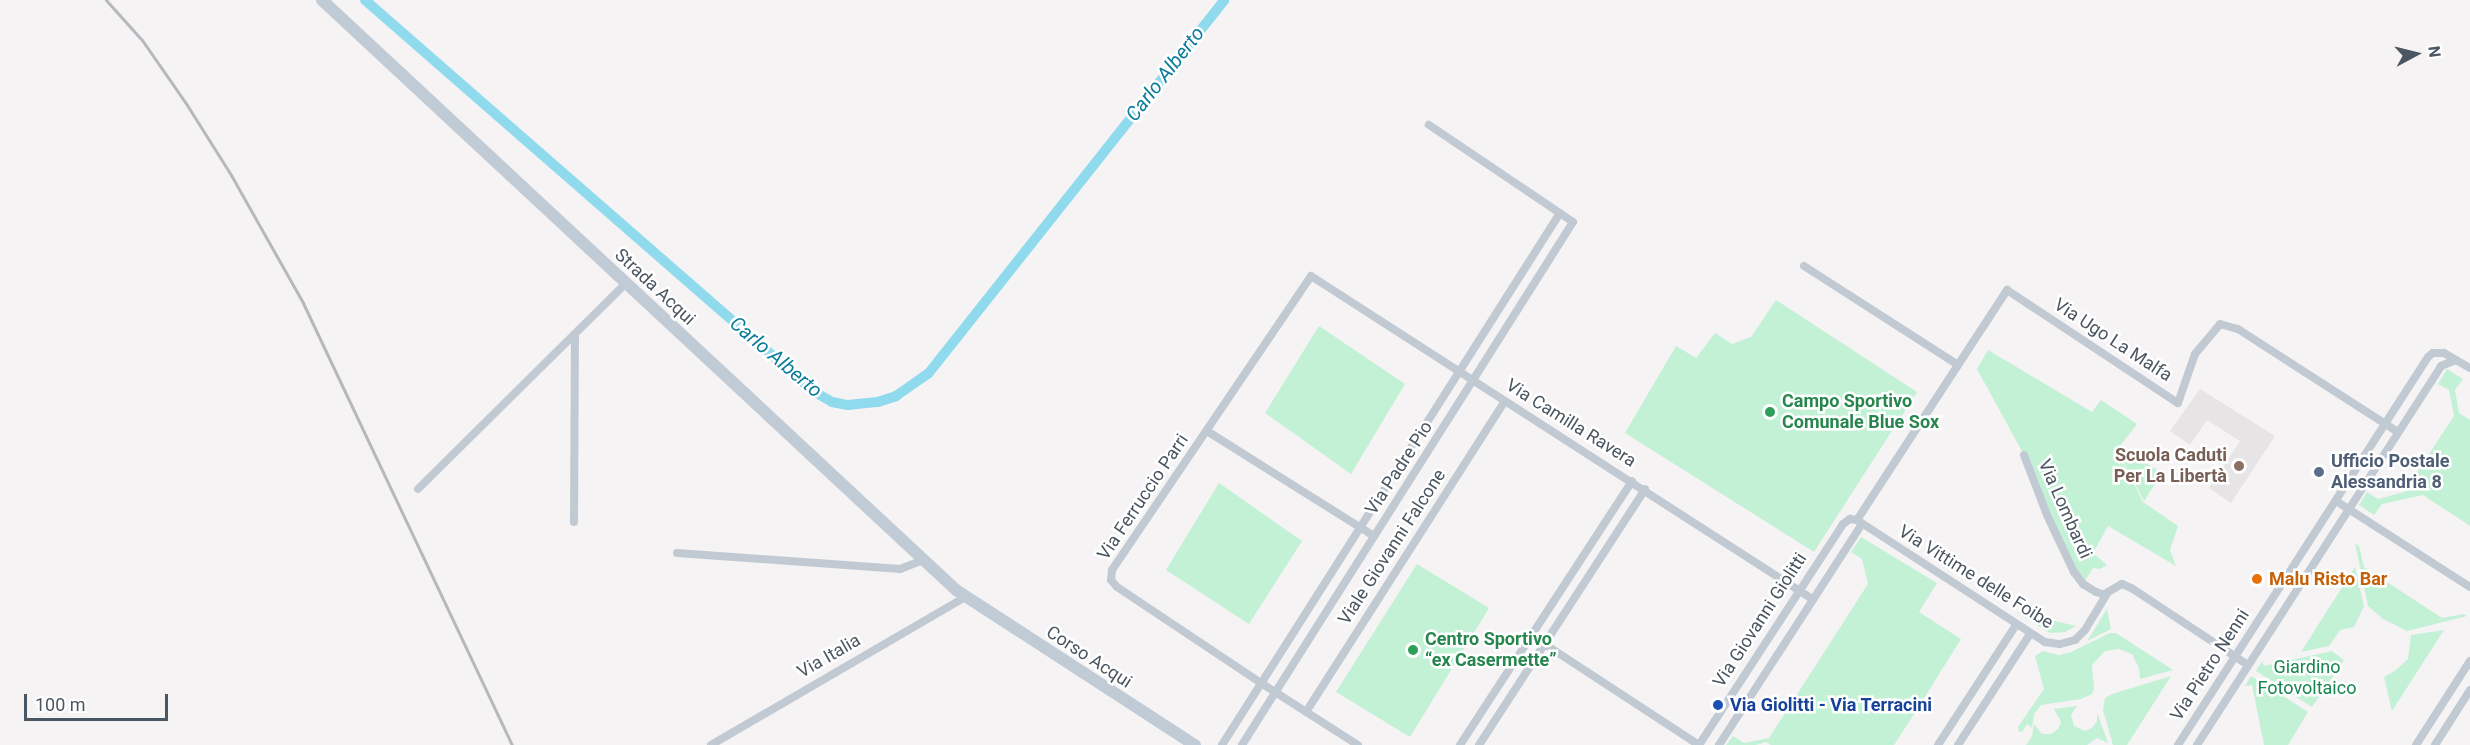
<!DOCTYPE html>
<html>
<head>
<meta charset="utf-8">
<style>
	body { margin:0 }
	#map { position:relative; width:2470px; height:745px; overflow:hidden; background:#f5f3f3; font-family:Roboto,sans-serif }
	div>[style] { position:absolute }
	.education>* { inset:0; background:#e6e4e5 }
	.green>* { inset:0; background:#c3f1d5 }
	.canal>* { height:10px; margin:-5px; padding:0 5px; transform-origin:5px; border-radius:5px; background:#90daee }
	.street>* { height:8px; margin:-4px; padding:0 4px; transform-origin:4px; border-radius:4px; background:#c1cad2 }
	.secondary>* { height:12px; margin:-6px; padding:0 6px; transform-origin:6px; border-radius:6px; background:#c1cbd6 }
	.rail>* { height:3px; margin:-1.5px; padding:0 1.5px; transform-origin:1.5px; border-radius:1.5px; background:#b5b8bd }
	.dots>* { width:16px; height:16px; translate:-50% -50%; box-sizing:border-box; border:3px solid #fff; border-radius:50% }
	span { translate:-50% -50%; white-space:nowrap; text-align:center; line-height:1.15; -webkit-text-stroke:5px #fff; paint-order:stroke }
	.street-label { font-size:18px; color:#4a5661 }
	.leisure-label { font-size:18px; color:#27864d; font-weight:700 }
	.left { translate:0 -50%; text-align:left }
	.education-label { font-size:18px; color:#785e54; font-weight:700 }
	.right { translate:-100% -50%; text-align:right }
	.service-label { font-size:18px; color:#4e5e75; font-weight:700 }
	.food-label { font-size:18px; color:#c56008; font-weight:700 }
	.park-label { font-size:18px; color:#17864f }
	.transit-label { font-size:18px; color:#164399; font-weight:700 }
	.water-label { font-size:20px; color:#0c7c9b; font-style:italic }
	.north { position:absolute; left:2386px; top:24px; width:60px; height:60px; -webkit-text-stroke:4px #fff; paint-order:stroke; rotate:83deg; font-size:16px; font-weight:700; line-height:24px; text-align:center; color:#4a5661 }
	.north::after { content:''; display:block; margin:auto; width:21px; height:27px; background:#4a5661; clip-path:polygon(50% 0,100% 100%,50% 72%,0 100%) }
	.scale { position:absolute; left:24px; top:694px; width:144px; height:27px; box-sizing:border-box; border:3px solid #4a5661; border-top:0; padding-left:8px; font-size:18px; line-height:21px; white-space:nowrap; color:#4a5661; -webkit-text-stroke:4px #fff; paint-order:stroke }
</style>
</head>
<body>
<div id="map">
	<div class="education">
		<i style="clip-path:polygon(2200px 389px,2275px 436px,2231px 503px,2209px 488px,2240px 441px,2207px 420px,2190px 445px,2170px 431px)"></i>
	</div>
	<div class="green">
		<i style="clip-path:polygon(1776px 300px,1917px 392px,1814px 552px,1625px 433px,1676px 346px,1696px 358px,1715px 333px,1732px 344px,1751px 337px)"></i>
		<i style="clip-path:polygon(1319px 326px,1405px 384px,1351px 474px,1265px 413px)"></i>
		<i style="clip-path:polygon(1988px 350px,2092px 412px,2101px 400px,2137px 424px,2117px 450px,2143px 502px,2178px 526px,2170px 550px,2176px 566px,2108px 526px,2093px 553px,2107px 565px,2100px 569px,2093px 568px,2083px 584px,2024px 455px,1977px 369px)"></i>
		<i style="clip-path:polygon(2447px 369px,2463px 379px,2455px 390px,2459px 413px,2470px 420px,2470px 526px,2423px 495px,2382px 504px,2374px 515px,2359px 505px,2367px 492px,2378px 499px,2404px 492px,2454px 416px,2449px 390px,2438px 384px)"></i>
		<i style="clip-path:polygon(2121px 448px,2162px 473px,2144px 501px,2118px 451px)"></i>
		<i style="clip-path:polygon(1219px 483px,1302px 541px,1249px 624px,1166px 570px)"></i>
		<i style="clip-path:polygon(1861px 537px,1937px 583px,1919px 612px,1961px 639px,1916px 711px,1894px 745px,1771px 745px,1766px 742px,1756px 745px,1726px 745px,1733px 736px,1744px 743px,1769px 738px,1868px 584px,1862px 559px,1851px 552px)"></i>
		<i style="clip-path:polygon(2355px 543px,2359px 546px,2364px 567px,2442px 618px,2464px 614px,2467px 616px,2407px 631px,2383px 619px,2368px 606px)"></i>
		<i style="clip-path:polygon(1417px 564px,1489px 608px,1410px 737px,1336px 692px)"></i>
		<i style="clip-path:polygon(2355px 567px,2364px 606px,2354px 627px,2340px 630px,2329px 646px,2301px 652px)"></i>
		<i style="clip-path:polygon(2107px 609px,2111px 629px,2087px 641px)"></i>
		<i style="clip-path:polygon(2016px 612px,2076px 626px,2065px 632px,2050px 633px)"></i>
		<i style="clip-path:polygon(2444px 630px,2392px 711px,2384px 677px,2396px 670px,2408px 659px,2411px 635px)"></i>
		<i style="clip-path:polygon(2110px 633px,2116px 633px,2173px 670px,2140px 679px,2139px 668px,2132px 654px,2119px 649px,2105px 651px,2092px 665px,2094px 689px,2092px 694px,2081px 699px,2041px 705px,2034px 714px,2032px 728px,2027px 724px,2023px 731px,2019px 732px,2018px 727px,2044px 689px,2035px 656px,2043px 651px,2059px 655px,2071px 652px)"></i>
		<i style="clip-path:polygon(2332px 651px,2344px 660px,2312px 707px,2256px 671px,2262px 661px,2264px 666px)"></i>
		<i style="clip-path:polygon(2171px 676px,2127px 745px,2113px 745px,2103px 710px,2105px 698px,2112px 694px)"></i>
		<i style="clip-path:polygon(2251px 676px,2308px 712px,2288px 745px,2264px 745px,2252px 685px,2245px 686px)"></i>
		<i style="clip-path:polygon(2077px 706px,2071px 715px,2074px 726px,2085px 731px,2092px 728px,2097px 721px,2097px 712px,2108px 743px,2097px 738px,2087px 745px,2026px 745px,2032px 736px,2034px 724px,2042px 734px,2051px 734px,2058px 729px,2061px 722px,2054px 709px)"></i>
	</div>
	<div class="canal">
		<i style="left:365px;top:0;width:595px;rotate:41.11deg"></i>
		<i style="left:813px;top:391px;width:22px;rotate:30deg"></i>
		<i style="left:832px;top:402px;width:16px;rotate:11deg"></i>
		<i style="left:848px;top:405px;width:30px;rotate:-6deg"></i>
		<i style="left:878px;top:402px;width:19px;rotate:-18deg"></i>
		<i style="left:896px;top:396px;width:39px;rotate:-35deg"></i>
		<i style="left:928px;top:374px;width:477px;rotate:-51.6deg"></i>
	</div>
	<div class="street">
		<i style="left:1804px;top:266px;width:183px;rotate:32.7deg"></i>
		<i style="left:1958px;top:365px;width:90px;rotate:-56.8deg"></i>
		<i style="left:2007px;top:290px;width:205px;rotate:33.5deg"></i>
		<i style="left:2178px;top:403px;width:52px;rotate:-70.9deg"></i>
		<i style="left:2195px;top:354px;width:39px;rotate:-50deg"></i>
		<i style="left:2220px;top:324px;width:19px;rotate:16deg"></i>
		<i style="left:2238px;top:329px;width:190px;rotate:32.8deg"></i>
		<i style="left:1207px;top:431px;width:197px;rotate:32.2deg"></i>
		<i style="left:2024px;top:455px;width:64px;rotate:69deg"></i>
		<i style="left:2047px;top:515px;width:63px;rotate:64.7deg"></i>
		<i style="left:2074px;top:572px;width:15px;rotate:53deg"></i>
		<i style="left:2083px;top:584px;width:15px;rotate:32deg"></i>
		<i style="left:2096px;top:592px;width:10px;rotate:17deg"></i>
		<i style="left:418px;top:489px;width:291px;rotate:-44.7deg"></i>
		<i style="left:2336px;top:501px;width:159px;rotate:32.7deg"></i>
		<i style="left:1857px;top:520px;width:185px;rotate:-56.9deg"></i>
		<i style="left:574px;top:522px;width:188px;rotate:-89.7deg"></i>
		<i style="left:677px;top:553px;width:224px;rotate:4.1deg"></i>
		<i style="left:900px;top:569px;width:25px;rotate:-21deg"></i>
		<i style="left:1543px;top:643px;width:186px;rotate:33.2deg"></i>
		<i style="left:1306px;top:712px;width:369px;rotate:-57.4deg"></i>
		<i style="left:711px;top:745px;width:294px;rotate:-30.2deg"></i>
		<i style="left:1222px;top:745px;width:630px;rotate:-57.57deg"></i>
		<i style="left:1242px;top:745px;width:619px;rotate:-57.67deg"></i>
		<i style="left:1573px;top:222px;width:174px;rotate:-146deg"></i>
		<i style="left:1358px;top:745px;width:115px;rotate:-147.4deg"></i>
		<i style="left:1261px;top:683px;width:173px;rotate:-146.3deg"></i>
		<i style="left:1117px;top:587px;width:9px;rotate:-131deg"></i>
		<i style="left:1111px;top:580px;width:10px;rotate:-84deg"></i>
		<i style="left:1112px;top:570px;width:355px;rotate:-55.9deg"></i>
		<i style="left:1311px;top:276px;width:596px;rotate:32.81deg"></i>
		<i style="left:1460px;top:745px;width:315px;rotate:-56.9deg"></i>
		<i style="left:1479px;top:745px;width:305px;rotate:-57deg"></i>
		<i style="left:1699px;top:745px;width:264px;rotate:-56.9deg"></i>
		<i style="left:1843px;top:524px;width:9px;rotate:-36deg"></i>
		<i style="left:1850px;top:519px;width:7px;rotate:8deg"></i>
		<i style="left:1857px;top:520px;width:224px;rotate:33deg"></i>
		<i style="left:2045px;top:642px;width:15px;rotate:8deg"></i>
		<i style="left:2060px;top:644px;width:16px;rotate:-15deg"></i>
		<i style="left:2075px;top:640px;width:14px;rotate:-45deg"></i>
		<i style="left:2085px;top:630px;width:44px;rotate:-58.8deg"></i>
		<i style="left:2108px;top:592px;width:16px;rotate:-30deg"></i>
		<i style="left:2122px;top:584px;width:12px;rotate:24deg"></i>
		<i style="left:2133px;top:589px;width:138px;rotate:33.5deg"></i>
		<i style="left:1719px;top:745px;width:263px;rotate:-57.1deg"></i>
		<i style="left:1938px;top:745px;width:143px;rotate:-57deg"></i>
		<i style="left:1958px;top:745px;width:132px;rotate:-57deg"></i>
		<i style="left:2178px;top:745px;width:462px;rotate:-57.2deg"></i>
		<i style="left:2428px;top:357px;width:6px;rotate:-39deg"></i>
		<i style="left:2433px;top:353px;width:11px"></i>
		<i style="left:2444px;top:353px;width:30px;rotate:30deg"></i>
		<i style="left:2197px;top:745px;width:451px;rotate:-57.2deg"></i>
		<i style="left:2441px;top:366px;width:16px;rotate:-22deg"></i>
		<i style="left:2416px;top:745px;width:100px;rotate:-57.3deg"></i>
		<i style="left:2435px;top:745px;width:65px;rotate:-57.5deg"></i>
	</div>
	<div class="secondary">
		<i style="left:322px;top:0;width:866px;rotate:42.94deg"></i>
		<i style="left:956px;top:590px;width:285px;rotate:33deg"></i>
	</div>
	<div class="rail">
		<i style="left:106px;top:0;width:54px;rotate:48deg"></i>
		<i style="left:142px;top:40px;width:79px;rotate:55.3deg"></i>
		<i style="left:187px;top:105px;width:83px;rotate:57.8deg"></i>
		<i style="left:231px;top:175px;width:147px;rotate:60.6deg"></i>
		<i style="left:303px;top:303px;width:489px;rotate:64.7deg"></i>
	</div>
	<div class="dots">
		<i style="left:1770px;top:412px;background:#2e9e5b"></i>
		<i style="left:2239px;top:466px;background:#8d6e63"></i>
		<i style="left:2319px;top:472px;background:#5c6f8a"></i>
		<i style="left:2257px;top:579px;background:#e8710a"></i>
		<i style="left:1413px;top:650px;background:#2e9e5b"></i>
		<i style="left:1718px;top:705px;background:#1a4fb4"></i>
	</div>
	<div class="street-label">
		<span style="left:655px;top:287px;rotate:43deg">Strada Acqui</span>
		<span style="left:2113px;top:340px;rotate:33deg">Via Ugo La Malfa</span>
		<span style="left:1571px;top:423px;rotate:32deg">Via Camilla Ravera</span>
		<span style="left:1399px;top:468px;rotate:-57deg">Via Padre Pio</span>
		<span style="left:1143px;top:497px;rotate:-56deg">Via Ferruccio Parri</span>
		<span style="left:2065px;top:509px;rotate:66deg">Via Lombardi</span>
		<span style="left:1392px;top:547px;rotate:-57deg">Viale Giovanni Falcone</span>
		<span style="left:1976px;top:577px;rotate:32deg">Via Vittime delle Foibe</span>
		<span style="left:1760px;top:620px;rotate:-57deg">Via Giovanni Giolitti</span>
		<span style="left:829px;top:656px;rotate:-30deg">Via Italia</span>
		<span style="left:1089px;top:657px;rotate:33deg">Corso Acqui</span>
		<span style="left:2210px;top:665px;rotate:-57deg">Via Pietro Nenni</span>
	</div>
	<div class="leisure-label">
		<span class="left" style="left:1782px;top:412px">Campo Sportivo<br>Comunale Blue Sox</span>
		<span class="left" style="left:1425px;top:650px">Centro Sportivo<br>“ex Casermette”</span>
	</div>
	<div class="education-label">
		<span class="right" style="left:2227px;top:466px">Scuola Caduti<br>Per La Libertà</span>
	</div>
	<div class="service-label">
		<span class="left" style="left:2331px;top:472px">Ufficio Postale<br>Alessandria 8</span>
	</div>
	<div class="food-label">
		<span class="left" style="left:2269px;top:579px">Malu Risto Bar</span>
	</div>
	<div class="park-label">
		<span style="left:2307px;top:678px">Giardino<br>Fotovoltaico</span>
	</div>
	<div class="transit-label">
		<span class="left" style="left:1730px;top:705px">Via Giolitti - Via Terracini</span>
	</div>
	<div class="water-label">
		<span style="left:1165px;top:74px;rotate:-52deg">Carlo Alberto</span>
		<span style="left:776px;top:357px;rotate:40deg">Carlo Alberto</span>
	</div>
	<div class="north">N</div>
	<div class="scale">100 m</div>
</div>
</body>
</html>
